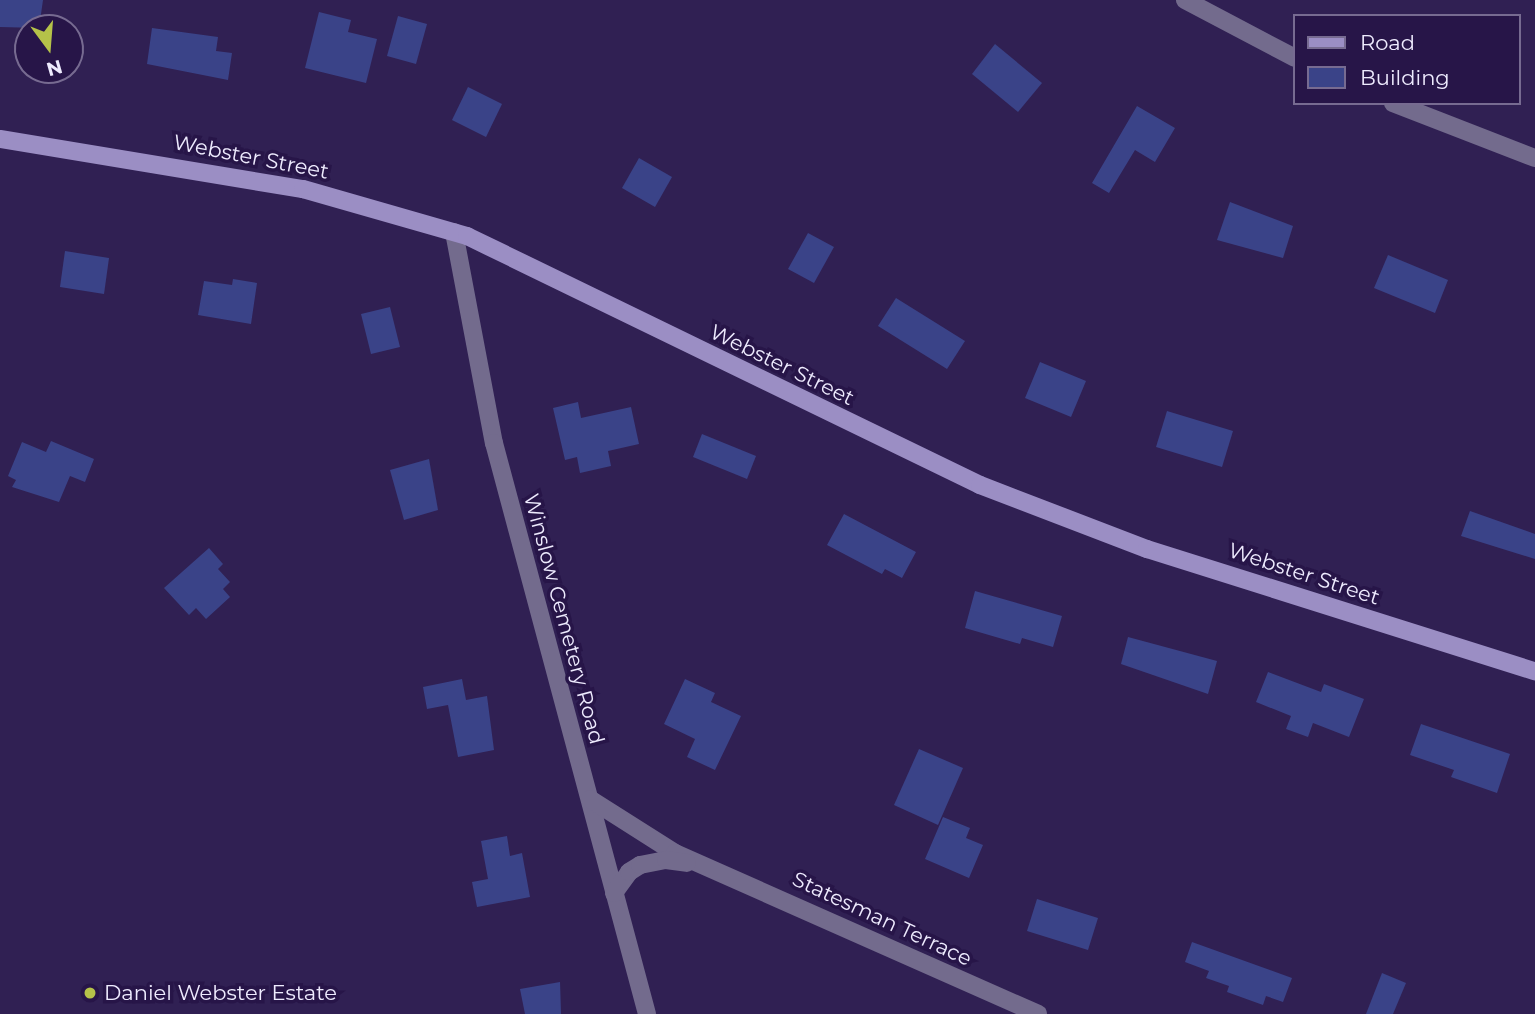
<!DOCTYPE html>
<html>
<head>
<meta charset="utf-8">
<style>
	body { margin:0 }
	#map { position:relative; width:1535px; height:1014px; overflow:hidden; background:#302053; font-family:Montserrat,sans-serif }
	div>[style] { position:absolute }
	.building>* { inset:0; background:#3a4388 }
	.street>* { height:18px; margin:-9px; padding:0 9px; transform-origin:9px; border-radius:9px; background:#736b8d }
	.secondary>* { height:18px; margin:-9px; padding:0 9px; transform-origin:9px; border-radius:9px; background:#9b8ec4 }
	.dots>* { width:19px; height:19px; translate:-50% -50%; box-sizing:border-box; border:4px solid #271548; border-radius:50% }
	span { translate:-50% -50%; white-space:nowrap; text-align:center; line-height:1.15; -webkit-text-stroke:7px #271548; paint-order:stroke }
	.street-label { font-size:21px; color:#eeebfe }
	.poi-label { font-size:21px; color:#eeebfe }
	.left { translate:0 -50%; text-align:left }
	.legend { position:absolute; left:1293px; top:14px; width:228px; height:91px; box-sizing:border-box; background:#271548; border:2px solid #776b91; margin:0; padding:9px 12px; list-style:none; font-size:21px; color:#eeebfe }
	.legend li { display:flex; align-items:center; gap:14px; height:35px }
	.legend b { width:35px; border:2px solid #776b91 }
	.north { position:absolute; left:14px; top:14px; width:70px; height:70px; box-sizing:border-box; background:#271548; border:2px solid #776b91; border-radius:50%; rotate:164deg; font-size:19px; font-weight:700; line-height:28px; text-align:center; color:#eeebfe }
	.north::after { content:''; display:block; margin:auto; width:24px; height:32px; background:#b5c249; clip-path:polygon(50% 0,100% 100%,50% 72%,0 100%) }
</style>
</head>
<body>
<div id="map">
	<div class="building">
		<i style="clip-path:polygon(0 0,43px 0,39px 28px,0 27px)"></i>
		<i style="clip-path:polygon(319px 12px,351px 20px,348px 32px,377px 39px,366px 83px,305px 68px)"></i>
		<i style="clip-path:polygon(398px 16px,427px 24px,416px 64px,387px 56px)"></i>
		<i style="clip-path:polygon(152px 28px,218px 37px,216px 51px,232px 53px,228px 80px,147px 64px)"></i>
		<i style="clip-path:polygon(995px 44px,1042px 83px,1018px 112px,972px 74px)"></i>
		<i style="clip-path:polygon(468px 87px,502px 104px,486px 137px,452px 120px)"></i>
		<i style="clip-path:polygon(1137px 106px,1175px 128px,1155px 162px,1135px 150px,1109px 193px,1092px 183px)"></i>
		<i style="clip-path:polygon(639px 158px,672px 177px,655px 207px,622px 188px)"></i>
		<i style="clip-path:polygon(1230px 202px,1293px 226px,1283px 258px,1217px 240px)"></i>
		<i style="clip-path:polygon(808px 233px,834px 247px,814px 283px,788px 269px)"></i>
		<i style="clip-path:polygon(65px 251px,109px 258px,104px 294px,60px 287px)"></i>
		<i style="clip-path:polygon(1388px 255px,1448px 280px,1435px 313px,1374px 288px)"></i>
		<i style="clip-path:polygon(233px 279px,257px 283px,251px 324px,198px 315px,204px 281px,232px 285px)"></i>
		<i style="clip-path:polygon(896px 298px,965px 341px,947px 369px,878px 326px)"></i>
		<i style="clip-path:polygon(390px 307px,400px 347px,371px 354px,361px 314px)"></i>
		<i style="clip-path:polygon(1040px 362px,1086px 381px,1071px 417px,1025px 398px)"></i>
		<i style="clip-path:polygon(578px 402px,581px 418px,631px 407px,639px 444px,608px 451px,611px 466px,580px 473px,577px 457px,565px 460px,553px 408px)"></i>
		<i style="clip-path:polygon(1167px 411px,1233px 431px,1222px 467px,1156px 447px)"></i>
		<i style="clip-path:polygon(702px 434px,756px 456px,747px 479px,693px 457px)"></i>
		<i style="clip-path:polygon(51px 441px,94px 459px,85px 482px,70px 476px,59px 502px,12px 487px,16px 480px,8px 476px,22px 442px,46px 452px)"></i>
		<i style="clip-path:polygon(429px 459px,438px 510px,404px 520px,390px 470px)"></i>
		<i style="clip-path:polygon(1470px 511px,1535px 534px,1535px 559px,1461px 536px)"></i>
		<i style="clip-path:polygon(844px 514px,916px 552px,902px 578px,885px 569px,882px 574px,827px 545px)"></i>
		<i style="clip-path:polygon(209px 548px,223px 564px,218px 569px,230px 582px,223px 589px,230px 597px,206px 619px,196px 608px,189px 615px,164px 588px)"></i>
		<i style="clip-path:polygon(975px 591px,1062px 616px,1053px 647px,1022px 638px,1020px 644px,965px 628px)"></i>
		<i style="clip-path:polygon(1128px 637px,1217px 661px,1208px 694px,1121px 664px)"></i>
		<i style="clip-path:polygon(1268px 672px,1321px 692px,1324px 684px,1364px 699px,1349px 737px,1313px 723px,1308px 737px,1286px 729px,1291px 716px,1256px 702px)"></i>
		<i style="clip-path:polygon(462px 679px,466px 700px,487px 696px,494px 750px,458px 757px,448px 705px,427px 709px,423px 687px)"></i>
		<i style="clip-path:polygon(685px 679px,715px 693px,711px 702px,741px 716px,715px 770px,687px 757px,695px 739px,664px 724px)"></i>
		<i style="clip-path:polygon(1421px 724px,1510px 754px,1497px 793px,1451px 777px,1454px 770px,1410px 755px)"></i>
		<i style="clip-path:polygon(919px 749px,963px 768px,938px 825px,894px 805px)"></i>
		<i style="clip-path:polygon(943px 817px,970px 828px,966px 838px,983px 845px,969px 878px,925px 859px)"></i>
		<i style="clip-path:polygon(507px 836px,510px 856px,522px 853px,530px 897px,477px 907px,472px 882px,488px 879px,481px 841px)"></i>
		<i style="clip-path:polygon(1037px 899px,1098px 918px,1088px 950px,1027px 931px)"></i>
		<i style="clip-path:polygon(1192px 942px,1292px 978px,1283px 1002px,1266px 996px,1263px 1005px,1227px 992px,1229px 986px,1206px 978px,1209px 971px,1185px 962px)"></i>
		<i style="clip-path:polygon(1382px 973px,1406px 983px,1393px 1014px,1366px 1014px)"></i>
		<i style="clip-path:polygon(560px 982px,561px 1014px,525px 1014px,520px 989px)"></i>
	</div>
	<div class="street">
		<i style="left:1185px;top:0;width:124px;rotate:27.8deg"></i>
		<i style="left:1393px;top:103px;width:152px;rotate:21.2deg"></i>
		<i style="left:454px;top:232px;width:215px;rotate:79.3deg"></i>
		<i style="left:494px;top:443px;width:591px;rotate:75deg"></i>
		<i style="left:590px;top:799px;width:101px;rotate:32.4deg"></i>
		<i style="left:675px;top:853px;width:397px;rotate:23.9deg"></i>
		<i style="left:614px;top:893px;width:26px;rotate:-54deg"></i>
		<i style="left:629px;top:872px;width:13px;rotate:-32deg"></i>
		<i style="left:640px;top:865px;width:26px;rotate:-11deg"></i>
		<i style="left:666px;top:860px;width:21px;rotate:8deg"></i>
	</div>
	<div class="secondary">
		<i style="left:0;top:139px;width:307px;rotate:9.4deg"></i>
		<i style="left:303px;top:189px;width:171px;rotate:16deg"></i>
		<i style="left:467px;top:236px;width:570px;rotate:25.89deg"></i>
		<i style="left:980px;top:485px;width:179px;rotate:21deg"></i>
		<i style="left:1147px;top:549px;width:407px;rotate:17.5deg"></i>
	</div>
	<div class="dots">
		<i style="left:90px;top:993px;background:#b5c249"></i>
	</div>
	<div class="street-label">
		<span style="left:251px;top:157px;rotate:11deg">Webster Street</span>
		<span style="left:782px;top:365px;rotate:26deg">Webster Street</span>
		<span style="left:1304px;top:574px;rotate:18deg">Webster Street</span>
		<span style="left:564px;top:619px;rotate:75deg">Winslow Cemetery Road</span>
		<span style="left:882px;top:919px;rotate:25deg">Statesman Terrace</span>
	</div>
	<div class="poi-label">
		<span class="left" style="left:104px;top:993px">Daniel Webster Estate</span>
	</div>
	<ul class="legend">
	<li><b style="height:9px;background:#9b8ec4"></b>Road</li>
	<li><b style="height:19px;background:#3a4388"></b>Building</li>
	</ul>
	<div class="north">N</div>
</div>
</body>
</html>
